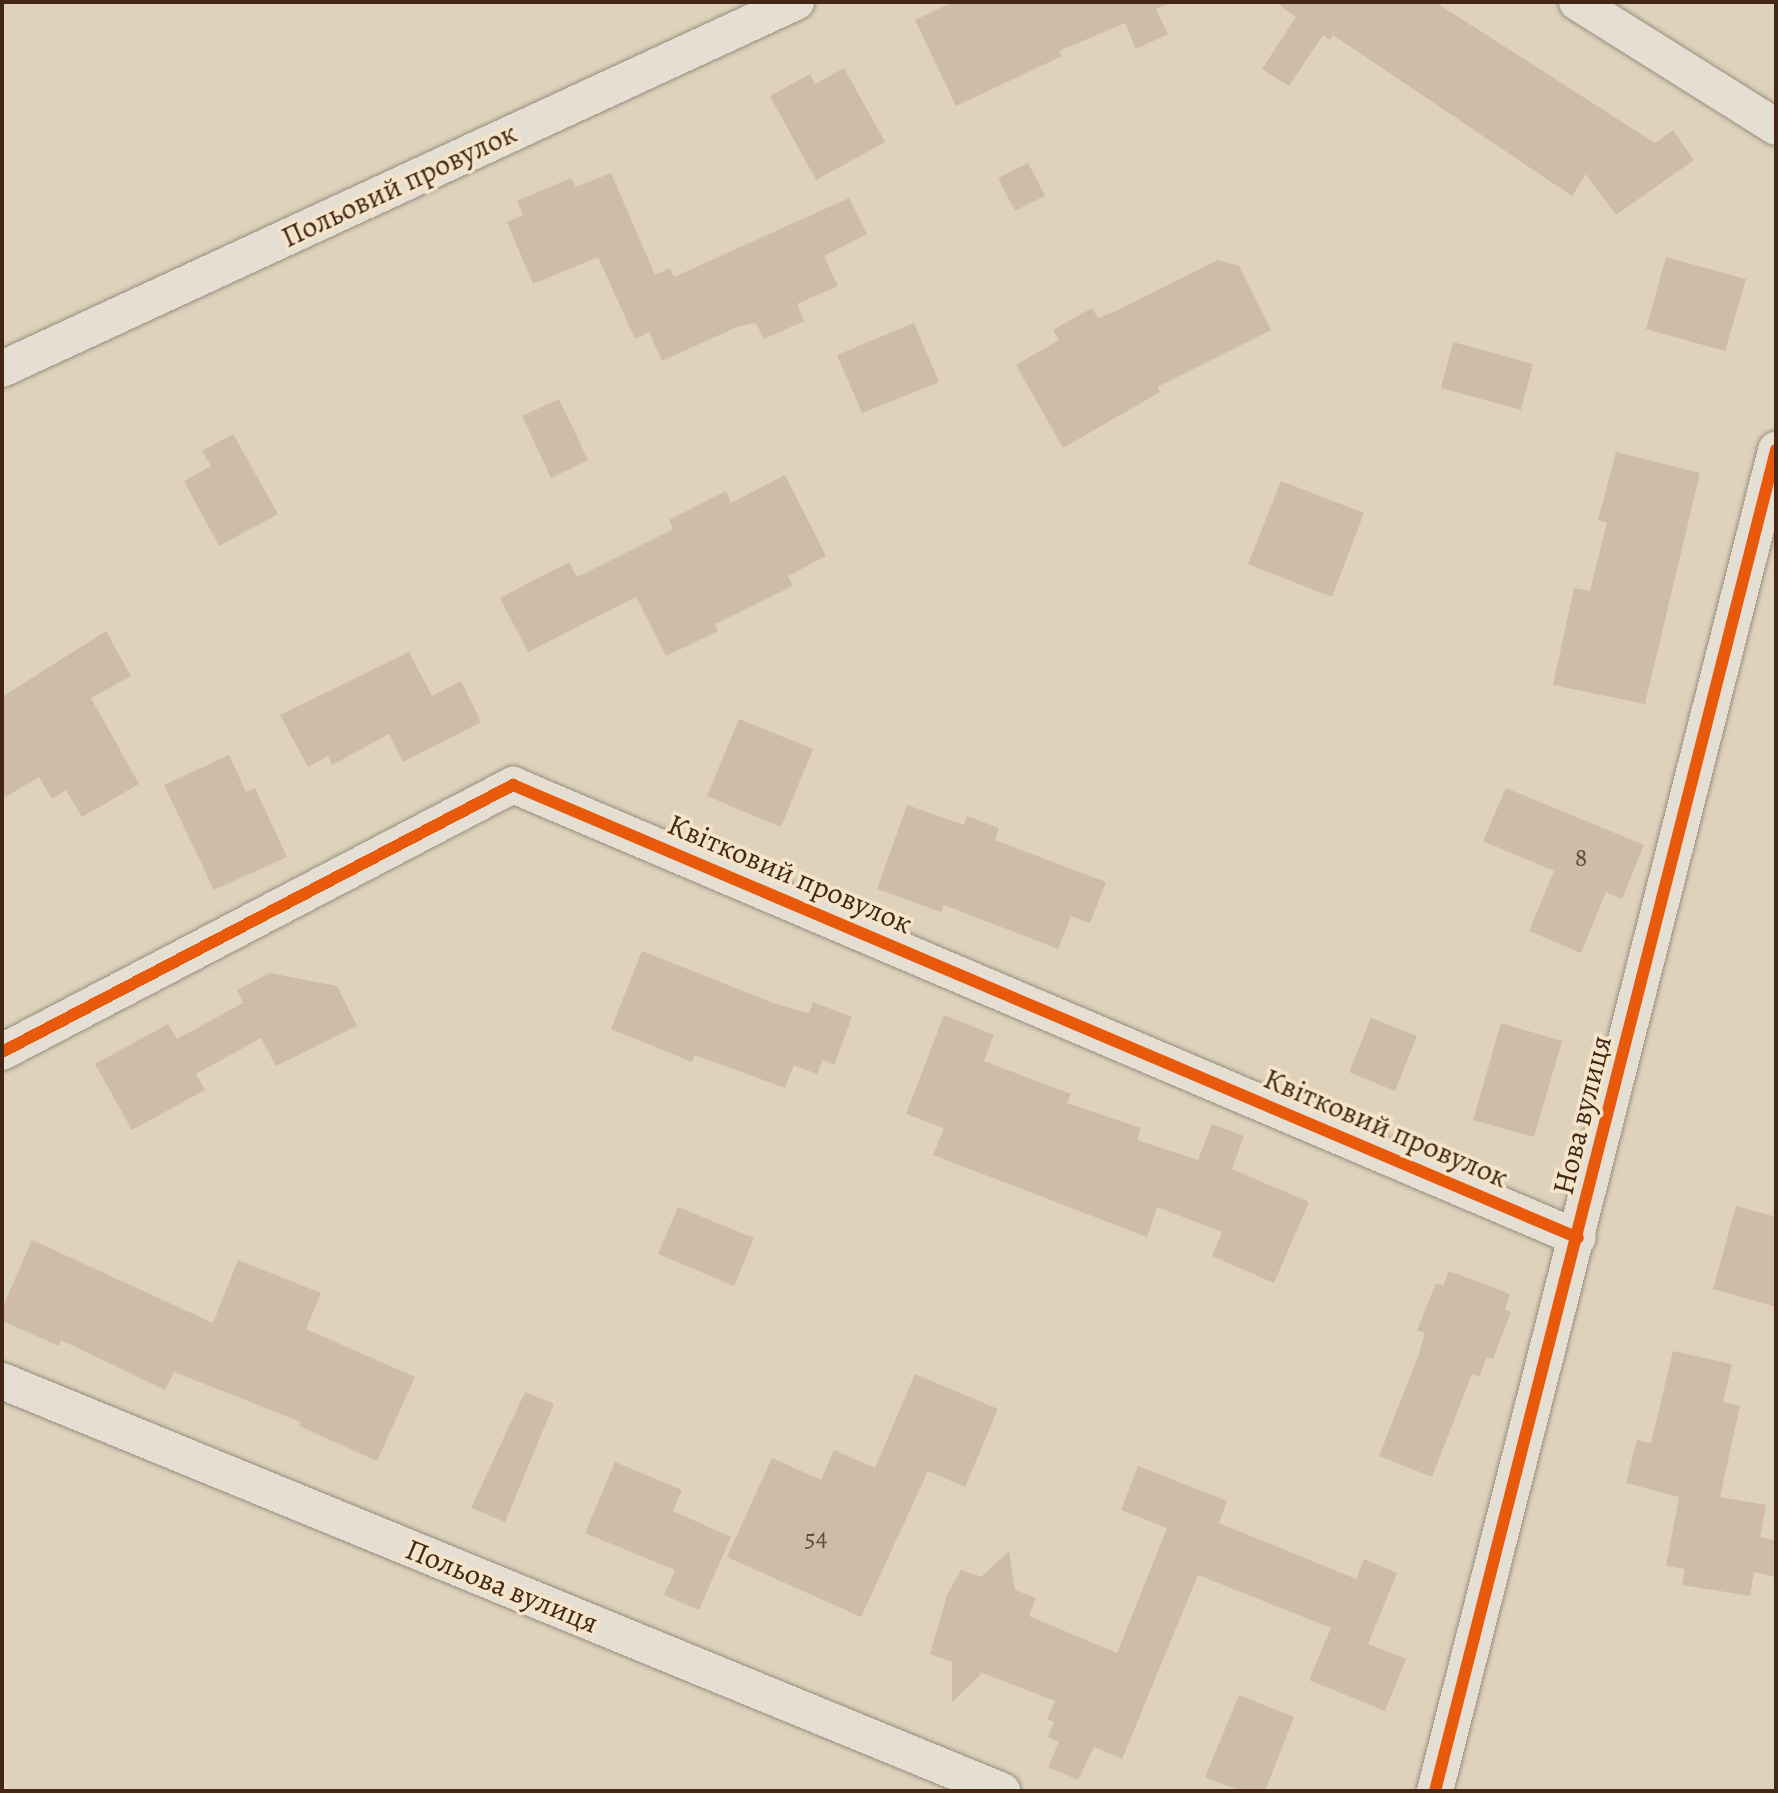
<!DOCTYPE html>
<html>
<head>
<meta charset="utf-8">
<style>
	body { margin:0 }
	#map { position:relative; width:1778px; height:1793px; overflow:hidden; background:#dfd2bc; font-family:Alegreya,serif }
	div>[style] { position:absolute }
	.building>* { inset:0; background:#cebbaa }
	.roads { filter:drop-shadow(0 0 2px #988d7e) drop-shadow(0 0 2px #988d7e) }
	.street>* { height:36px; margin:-18px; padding:0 18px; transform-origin:18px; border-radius:18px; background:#e5ded3 }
	.cycleway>* { height:12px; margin:-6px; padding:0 6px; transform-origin:6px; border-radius:6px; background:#e8590c }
	span { translate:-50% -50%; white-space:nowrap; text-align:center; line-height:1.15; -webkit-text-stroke:7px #f3e4ca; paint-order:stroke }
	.number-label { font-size:26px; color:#664d3a }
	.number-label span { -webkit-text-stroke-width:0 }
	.street-label { font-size:30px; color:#432714 }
	.frame { position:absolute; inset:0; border:4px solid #432714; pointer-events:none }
</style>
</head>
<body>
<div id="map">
	<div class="building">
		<i style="clip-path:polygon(953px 2px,1173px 2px,1156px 9px,1168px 34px,1136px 49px,1125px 23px,1059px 51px,1062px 56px,956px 106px,915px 20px)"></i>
		<i style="clip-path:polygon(1275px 2px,1435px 2px,1655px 143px,1673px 130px,1694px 160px,1616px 215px,1586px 174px,1572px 196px,1333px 35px,1330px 40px,1323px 35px,1289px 86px,1262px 69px,1296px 17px)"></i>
		<i style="clip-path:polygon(844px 68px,885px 142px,816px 180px,770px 96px,810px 74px,815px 84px)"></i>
		<i style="clip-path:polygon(1028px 163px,1045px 196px,1015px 211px,998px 178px)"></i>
		<i style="clip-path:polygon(611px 173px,655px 275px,670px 268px,674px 277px,849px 198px,867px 234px,824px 256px,838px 286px,797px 304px,804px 321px,764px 339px,756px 323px,739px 326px,662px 361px,649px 332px,635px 339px,598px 257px,533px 284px,507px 222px,523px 215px,517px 201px,571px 178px,576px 187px)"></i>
		<i style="clip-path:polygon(1666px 257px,1746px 279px,1725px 351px,1646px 329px)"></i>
		<i style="clip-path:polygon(1218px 260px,1239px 266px,1271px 330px,1157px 387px,1160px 392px,1063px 448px,1016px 365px,1059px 340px,1053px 330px,1092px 308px,1098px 318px,1114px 312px)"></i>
		<i style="clip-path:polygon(914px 323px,939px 382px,862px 413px,837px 355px)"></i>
		<i style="clip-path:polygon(1453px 342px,1533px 364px,1521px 410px,1441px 388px)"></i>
		<i style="clip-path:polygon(559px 399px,588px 460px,551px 478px,522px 416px)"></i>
		<i style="clip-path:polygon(233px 434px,278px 514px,219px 546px,184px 481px,211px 466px,202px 451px)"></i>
		<i style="clip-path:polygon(1616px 452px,1700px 473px,1645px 704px,1553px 685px,1574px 588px,1590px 591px,1607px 523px,1598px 520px)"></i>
		<i style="clip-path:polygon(785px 475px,826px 556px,788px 576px,793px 586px,715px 624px,718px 631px,666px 656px,636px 597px,528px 652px,500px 598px,569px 562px,577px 577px,673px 529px,669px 520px,726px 491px,731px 503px)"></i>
		<i style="clip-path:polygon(1281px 481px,1364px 513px,1332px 597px,1248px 564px)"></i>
		<i style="clip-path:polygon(106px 631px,131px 676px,91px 698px,139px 784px,82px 817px,66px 790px,52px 799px,39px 777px,2px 799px,2px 697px)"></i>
		<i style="clip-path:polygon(409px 652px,432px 696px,461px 681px,481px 722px,403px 762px,389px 734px,332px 765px,328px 756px,308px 767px,280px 715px)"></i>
		<i style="clip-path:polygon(739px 719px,813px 749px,781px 827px,707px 796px)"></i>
		<i style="clip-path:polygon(229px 755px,246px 792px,255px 788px,287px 857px,214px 890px,164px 785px)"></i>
		<i style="clip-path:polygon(1506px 788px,1644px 845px,1622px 899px,1606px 892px,1581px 953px,1529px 931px,1554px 871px,1483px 841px)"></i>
		<i style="clip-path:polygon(907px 805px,964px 825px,967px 816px,999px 828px,995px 840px,1106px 882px,1090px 923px,1071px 916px,1058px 949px,944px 905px,941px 912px,877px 889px)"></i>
		<i style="clip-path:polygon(642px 951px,776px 1004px,809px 1013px,813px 1002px,852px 1017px,834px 1065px,823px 1060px,817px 1074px,794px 1065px,785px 1088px,695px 1055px,692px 1062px,611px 1029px)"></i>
		<i style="clip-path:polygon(270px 973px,337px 986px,357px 1026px,276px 1066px,261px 1038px,196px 1074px,205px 1090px,132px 1130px,95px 1064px,168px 1024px,177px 1039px,243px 1003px,237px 990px)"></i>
		<i style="clip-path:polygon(944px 1015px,994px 1035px,984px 1061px,1071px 1094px,1067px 1103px,1141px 1128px,1137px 1140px,1198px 1160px,1212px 1124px,1244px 1136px,1232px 1169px,1309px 1202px,1274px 1283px,1212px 1256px,1222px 1232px,1157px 1207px,1147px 1237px,933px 1155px,944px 1128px,906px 1114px)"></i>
		<i style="clip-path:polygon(1371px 1018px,1417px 1036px,1395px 1091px,1349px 1072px)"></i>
		<i style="clip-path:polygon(1501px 1023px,1562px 1041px,1534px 1137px,1473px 1120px)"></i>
		<i style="clip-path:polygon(1736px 1206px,1776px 1217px,1776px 1307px,1713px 1289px)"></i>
		<i style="clip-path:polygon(678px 1207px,754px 1238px,734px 1286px,658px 1254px)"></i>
		<i style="clip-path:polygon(32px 1240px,213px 1323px,238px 1260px,321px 1293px,306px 1329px,415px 1377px,377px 1461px,299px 1426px,301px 1422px,174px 1372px,165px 1390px,61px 1340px,59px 1346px,2px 1321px,2px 1309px)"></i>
		<i style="clip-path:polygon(1449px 1271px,1510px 1294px,1505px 1309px,1511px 1312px,1493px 1359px,1487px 1357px,1479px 1377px,1472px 1374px,1432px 1477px,1379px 1456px,1419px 1354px,1425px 1333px,1417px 1330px,1436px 1283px,1443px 1286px)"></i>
		<i style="clip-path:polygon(1673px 1351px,1732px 1364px,1723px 1402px,1740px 1406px,1720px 1497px,1766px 1505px,1760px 1537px,1776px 1541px,1776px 1577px,1754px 1572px,1750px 1596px,1682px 1585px,1685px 1569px,1666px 1566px,1679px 1497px,1626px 1483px,1637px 1440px,1651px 1443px)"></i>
		<i style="clip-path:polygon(915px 1374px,998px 1409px,965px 1487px,928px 1471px,861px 1617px,727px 1557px,772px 1458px,821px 1480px,834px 1450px,875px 1468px)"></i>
		<i style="clip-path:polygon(525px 1392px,554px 1404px,505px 1522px,471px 1508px)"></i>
		<i style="clip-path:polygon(615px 1462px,682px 1490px,673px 1511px,731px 1537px,699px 1610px,664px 1595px,675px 1570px,585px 1533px)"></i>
		<i style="clip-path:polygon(1138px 1466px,1227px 1501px,1219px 1523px,1356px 1579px,1364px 1559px,1397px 1573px,1368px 1644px,1406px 1659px,1385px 1711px,1309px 1680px,1331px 1628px,1198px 1575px,1122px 1759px,1094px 1747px,1078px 1780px,1048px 1767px,1059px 1742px,1048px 1737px,1054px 1722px,1047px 1719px,1055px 1701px,982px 1673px,952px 1702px,952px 1662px,930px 1654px,947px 1595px,961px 1570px,981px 1577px,1009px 1551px,1015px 1590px,1036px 1598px,1029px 1616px,1117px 1653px,1167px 1528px,1121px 1510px)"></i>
		<i style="clip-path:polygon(1239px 1695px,1294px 1717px,1265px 1791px,1241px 1791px,1205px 1777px)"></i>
	</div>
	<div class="roads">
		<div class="street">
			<i style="left:1577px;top:2px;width:235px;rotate:32.1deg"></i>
			<i style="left:2px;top:369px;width:875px;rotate:-24.81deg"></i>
			<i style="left:2px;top:1052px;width:577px;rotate:-27.59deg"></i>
			<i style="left:513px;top:785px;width:1157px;rotate:23.04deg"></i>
			<i style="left:2px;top:1381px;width:1081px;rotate:22.29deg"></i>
			<i style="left:1435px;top:1791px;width:1384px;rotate:-75.73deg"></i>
		</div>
	</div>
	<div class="cycleway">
		<i style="left:2px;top:1052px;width:577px;rotate:-27.59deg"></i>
		<i style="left:513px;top:785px;width:1157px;rotate:23.04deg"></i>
		<i style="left:1435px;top:1791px;width:1384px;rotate:-75.73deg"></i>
	</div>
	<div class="number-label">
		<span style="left:1581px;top:858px">8</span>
		<span style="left:816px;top:1538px">54</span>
	</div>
	<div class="street-label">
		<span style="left:399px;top:185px;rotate:-25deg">Польовий провулок</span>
		<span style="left:790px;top:874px;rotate:23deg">Квітковий провулок</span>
		<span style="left:1582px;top:1115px;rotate:-76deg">Нова вулиця</span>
		<span style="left:1386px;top:1128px;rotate:23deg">Квітковий провулок</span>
		<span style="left:502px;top:1586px;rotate:22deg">Польова вулиця</span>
	</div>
	<div class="frame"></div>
</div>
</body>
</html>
